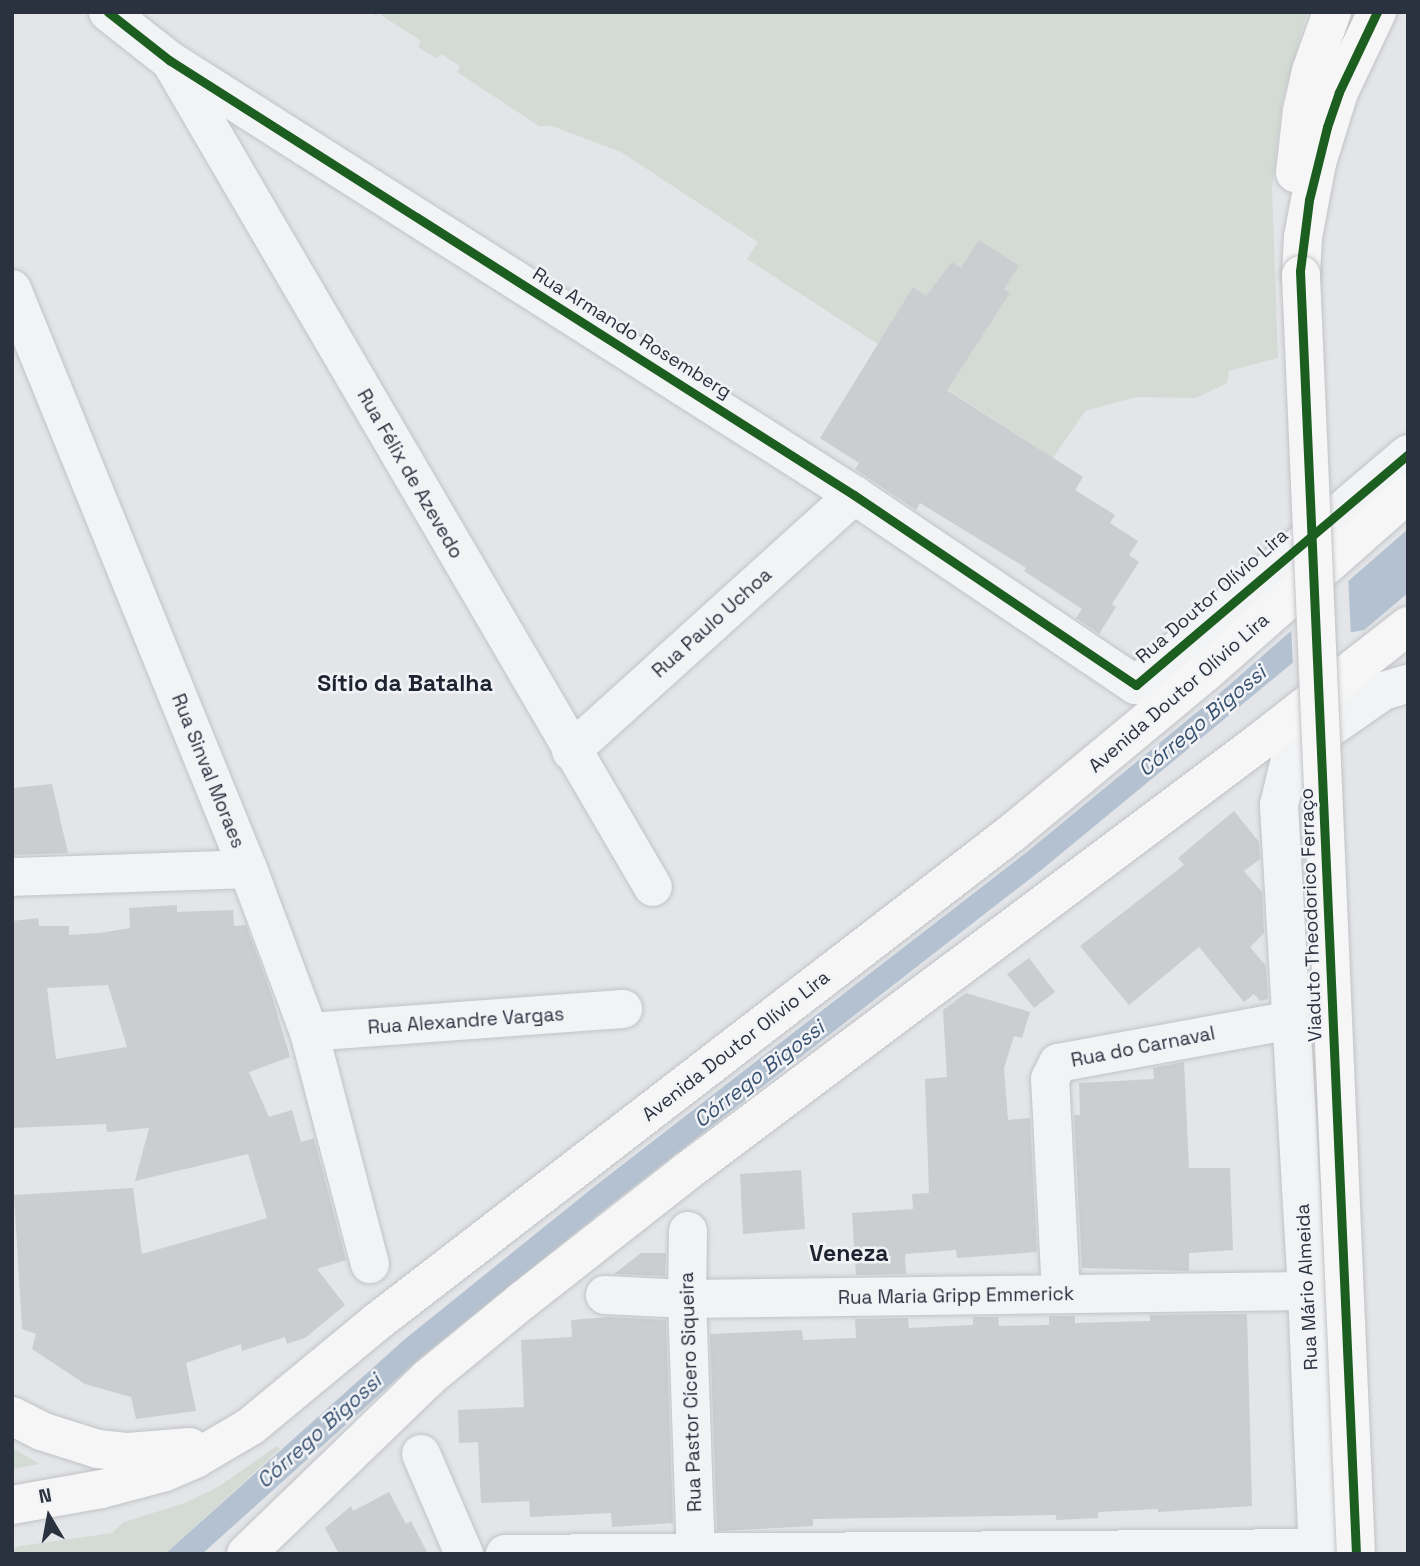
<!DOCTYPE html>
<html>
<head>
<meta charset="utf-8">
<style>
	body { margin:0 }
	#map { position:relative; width:1420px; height:1566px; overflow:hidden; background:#e3e5e8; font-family:"Space Grotesk",sans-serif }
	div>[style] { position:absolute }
	.green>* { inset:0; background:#d4dbd4 }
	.water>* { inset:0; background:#b3c1d0 }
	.pier>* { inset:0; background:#e3e5e8 }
	.building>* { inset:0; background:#cbcdd0 }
	.roads { filter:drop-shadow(0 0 2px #c1c3c6) drop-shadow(0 0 2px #c1c3c6) }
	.street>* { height:38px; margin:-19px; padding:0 19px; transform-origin:19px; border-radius:19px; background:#f2f3f4 }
	.secondary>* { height:38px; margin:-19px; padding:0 19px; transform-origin:19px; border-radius:19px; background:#f6f6f6 }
	.primary>* { height:38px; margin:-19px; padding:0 19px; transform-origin:19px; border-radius:19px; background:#f6f6f6 }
	.bridges { filter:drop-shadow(0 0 2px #c1c3c6) drop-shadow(0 0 2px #c1c3c6) }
	.secondary-bridge>* { height:38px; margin:-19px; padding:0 19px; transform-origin:19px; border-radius:19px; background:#f6f6f6 }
	.cycleway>* { height:9px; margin:-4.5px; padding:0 4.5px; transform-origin:4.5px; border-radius:4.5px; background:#1b5e20 }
	span { translate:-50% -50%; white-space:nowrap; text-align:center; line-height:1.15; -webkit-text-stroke:5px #f1f3f6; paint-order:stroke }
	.street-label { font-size:19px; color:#2b323f }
	.water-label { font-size:21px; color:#385170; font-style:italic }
	.quarter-label { font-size:23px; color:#1d2430; font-weight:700 }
	.frame { position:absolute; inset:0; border:14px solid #2b323f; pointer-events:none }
	.north { position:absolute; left:14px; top:1482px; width:70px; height:70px; -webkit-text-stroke:5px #f1f3f6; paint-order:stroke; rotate:350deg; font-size:19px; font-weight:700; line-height:28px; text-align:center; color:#2b323f }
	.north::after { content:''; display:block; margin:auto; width:24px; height:32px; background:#2b323f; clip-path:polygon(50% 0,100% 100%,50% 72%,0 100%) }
</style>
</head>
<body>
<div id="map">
	<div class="green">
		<i style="clip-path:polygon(370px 12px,1307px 12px,1282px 101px,1272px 189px,1278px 358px,1229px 371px,1227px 383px,1196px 398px,1136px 397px,1085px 411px,1053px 458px,747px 259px,758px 242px,621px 152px,552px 126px,539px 126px,457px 72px,460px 66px,441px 54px,437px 59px,418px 47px,421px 41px,378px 13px,376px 16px)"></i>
		<i style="clip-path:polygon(277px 1446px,280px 1449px,165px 1554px,12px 1554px,12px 1549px,20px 1546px,112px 1533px,124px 1522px,185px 1503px,218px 1487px)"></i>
		<i style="clip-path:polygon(12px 1448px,40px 1464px,12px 1469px)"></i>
	</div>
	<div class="water">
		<i style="clip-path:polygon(1408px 529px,1408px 593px,1364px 630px,1324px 637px,1040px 871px,609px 1206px,420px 1358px,202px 1554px,165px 1554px,405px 1339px,595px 1186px,1027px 852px,1213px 699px)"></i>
	</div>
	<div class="pier">
		<i style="clip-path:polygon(1348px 575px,1351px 636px,1325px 640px,1293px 667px,1291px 625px)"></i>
	</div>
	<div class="building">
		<i style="clip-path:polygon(979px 240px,1019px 266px,1004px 289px,1010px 293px,947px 390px,1083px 477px,1075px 490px,1115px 515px,1110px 523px,1138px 541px,1129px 555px,1139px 562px,1112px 604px,1116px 607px,1099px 634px,1076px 618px,1082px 609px,1024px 571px,1026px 568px,920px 503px,916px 510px,855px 469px,859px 463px,820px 438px,913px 287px,926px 296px,952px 262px,961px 268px)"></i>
		<i style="clip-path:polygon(52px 784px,68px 853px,12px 855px,12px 788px)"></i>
		<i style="clip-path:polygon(1234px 811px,1259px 842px,1260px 859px,1244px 871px,1262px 892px,1264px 933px,1250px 947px,1266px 966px,1268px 999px,1260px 1001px,1254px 994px,1244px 1002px,1199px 947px,1129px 1005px,1080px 946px,1184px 865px,1178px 858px)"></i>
		<i style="clip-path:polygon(evenodd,177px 905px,177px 912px,233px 910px,234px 926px,246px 925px,271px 993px,290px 1057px,249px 1072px,269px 1117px,292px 1110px,301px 1142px,314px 1138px,346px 1260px,317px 1269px,345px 1305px,305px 1338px,287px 1344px,285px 1337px,242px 1351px,241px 1344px,186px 1363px,196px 1411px,136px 1419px,131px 1397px,85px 1384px,32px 1349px,36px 1334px,22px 1329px,14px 1195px,133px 1188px,142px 1254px,267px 1218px,248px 1154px,135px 1181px,149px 1128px,107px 1132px,106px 1124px,12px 1128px,12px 921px,38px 918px,39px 926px,69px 926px,69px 935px,100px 933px,130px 928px,129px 908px,177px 905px,108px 985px,127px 1047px,56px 1059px,47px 988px,108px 985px)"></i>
		<i style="clip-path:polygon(1029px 958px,1055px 992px,1034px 1008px,1007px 974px)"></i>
		<i style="clip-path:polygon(966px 993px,1030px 1012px,1022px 1038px,1014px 1036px,1004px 1068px,1008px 1120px,1030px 1118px,1037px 1252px,957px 1258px,956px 1250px,905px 1254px,906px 1274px,856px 1275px,852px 1213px,913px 1209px,912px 1194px,929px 1193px,925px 1079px,947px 1077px,943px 1010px)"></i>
		<i style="clip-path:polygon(1184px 1062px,1189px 1168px,1230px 1168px,1233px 1250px,1189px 1253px,1189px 1271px,1082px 1268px,1074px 1115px,1080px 1115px,1079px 1083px,1154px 1079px,1153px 1068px)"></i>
		<i style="clip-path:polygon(801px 1170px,805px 1229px,743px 1234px,740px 1174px)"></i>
		<i style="clip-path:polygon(641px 1253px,666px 1253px,665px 1276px,614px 1274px)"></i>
		<i style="clip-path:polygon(1247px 1314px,1252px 1506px,1158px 1512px,1158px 1509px,1098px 1512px,1098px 1518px,1056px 1520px,1056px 1515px,813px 1519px,813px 1526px,717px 1531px,710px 1334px,802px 1330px,803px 1340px,856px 1338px,855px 1319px,908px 1318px,909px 1328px,973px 1325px,973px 1317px,998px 1317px,999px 1326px,1049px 1325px,1049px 1316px,1075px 1316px,1075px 1323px,1150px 1321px,1150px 1315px)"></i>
		<i style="clip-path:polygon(609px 1317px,666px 1320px,673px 1523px,612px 1527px,611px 1513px,530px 1517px,529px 1501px,481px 1503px,478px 1442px,459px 1443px,458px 1410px,524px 1407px,521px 1340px,572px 1337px,571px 1320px)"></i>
		<i style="clip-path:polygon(389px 1492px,406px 1524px,411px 1521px,428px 1554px,339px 1554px,325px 1528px,351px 1506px,353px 1511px)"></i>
	</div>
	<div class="roads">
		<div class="street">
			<i style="left:108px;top:12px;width:78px;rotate:38.2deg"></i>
			<i style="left:169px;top:60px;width:811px;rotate:32.42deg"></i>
			<i style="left:854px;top:495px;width:340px;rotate:34deg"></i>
			<i style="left:1136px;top:685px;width:357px;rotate:-40.3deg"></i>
			<i style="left:172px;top:64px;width:953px;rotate:59.7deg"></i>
			<i style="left:12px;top:289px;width:626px;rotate:67.86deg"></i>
			<i style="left:248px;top:869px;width:174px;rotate:69.5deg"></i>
			<i style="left:309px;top:1032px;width:240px;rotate:75.3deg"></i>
			<i style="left:571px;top:751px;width:382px;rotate:-42.1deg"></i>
			<i style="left:12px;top:877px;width:236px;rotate:-1.9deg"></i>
			<i style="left:309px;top:1032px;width:315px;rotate:-4.2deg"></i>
			<i style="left:688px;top:1231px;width:68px;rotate:90.8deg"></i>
			<i style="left:687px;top:1299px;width:255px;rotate:88deg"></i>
			<i style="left:1061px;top:1294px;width:215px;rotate:-92.9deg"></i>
			<i style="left:1050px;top:1079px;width:18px;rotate:-63deg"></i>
			<i style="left:1058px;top:1063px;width:239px;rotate:-10.4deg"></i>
			<i style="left:605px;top:1295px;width:82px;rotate:2.8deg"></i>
			<i style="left:687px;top:1299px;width:620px;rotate:-0.74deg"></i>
			<i style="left:421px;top:1454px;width:109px;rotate:66.7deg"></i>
			<i style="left:505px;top:1554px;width:813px;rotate:-0.42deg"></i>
			<i style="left:1318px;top:1554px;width:263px;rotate:-92.4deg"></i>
			<i style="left:1307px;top:1291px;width:487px;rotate:-93.3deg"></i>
			<i style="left:1279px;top:805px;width:51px;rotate:-76.5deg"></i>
			<i style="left:1291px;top:755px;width:112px;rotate:-34.8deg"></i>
			<i style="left:1383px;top:691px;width:26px;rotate:-16deg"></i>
		</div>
		<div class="secondary">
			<i style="left:1295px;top:173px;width:62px;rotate:-83.6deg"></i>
			<i style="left:1302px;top:111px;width:41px;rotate:-77.3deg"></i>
			<i style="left:1311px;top:71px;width:63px;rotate:-70.4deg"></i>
			<i style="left:1301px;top:275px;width:38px;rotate:-87deg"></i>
			<i style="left:1303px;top:237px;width:75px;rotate:-79.3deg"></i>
			<i style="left:1317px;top:163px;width:74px;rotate:-72.8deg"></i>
			<i style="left:1339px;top:92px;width:89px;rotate:-64.6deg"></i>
		</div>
		<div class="primary">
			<i style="left:12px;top:1416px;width:33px;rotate:27deg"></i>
			<i style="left:41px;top:1431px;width:60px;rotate:17.5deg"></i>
			<i style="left:98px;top:1449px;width:30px;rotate:6deg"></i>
			<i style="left:128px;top:1452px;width:62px;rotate:-4.6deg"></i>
			<i style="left:12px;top:1505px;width:91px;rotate:-10.1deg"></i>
			<i style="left:102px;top:1489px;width:65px;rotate:-15.1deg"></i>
			<i style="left:165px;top:1472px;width:33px;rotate:-23deg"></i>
			<i style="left:195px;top:1459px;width:65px;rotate:-30.5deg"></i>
			<i style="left:251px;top:1426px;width:165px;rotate:-39.6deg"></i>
			<i style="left:378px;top:1321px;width:800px;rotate:-37.59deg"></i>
			<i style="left:1012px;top:833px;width:252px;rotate:-39.7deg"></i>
			<i style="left:1206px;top:672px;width:270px;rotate:-41.5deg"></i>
			<i style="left:246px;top:1554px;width:253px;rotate:-44deg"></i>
			<i style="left:428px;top:1378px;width:123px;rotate:-39.4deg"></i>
			<i style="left:523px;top:1300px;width:207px;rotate:-38.1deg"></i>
			<i style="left:686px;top:1172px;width:714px;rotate:-36.85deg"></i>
			<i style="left:1257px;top:744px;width:192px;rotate:-38deg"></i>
		</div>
	</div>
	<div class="bridges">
		<div class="secondary-bridge">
			<i style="left:1301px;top:275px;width:1280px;rotate:87.54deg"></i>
		</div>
	</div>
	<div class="cycleway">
		<i style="left:108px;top:12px;width:78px;rotate:38.2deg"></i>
		<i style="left:169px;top:60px;width:811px;rotate:32.42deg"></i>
		<i style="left:854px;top:495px;width:340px;rotate:34deg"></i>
		<i style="left:1136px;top:685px;width:357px;rotate:-40.3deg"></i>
		<i style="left:1356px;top:1554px;width:1284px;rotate:-92.5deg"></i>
		<i style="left:1300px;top:271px;width:72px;rotate:-82.8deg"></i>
		<i style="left:1309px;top:200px;width:75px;rotate:-76.1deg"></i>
		<i style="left:1327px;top:127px;width:37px;rotate:-71deg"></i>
		<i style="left:1339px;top:92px;width:89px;rotate:-64.6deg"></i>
	</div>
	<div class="street-label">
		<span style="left:632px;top:333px;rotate:32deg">Rua Armando Rosemberg</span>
		<span style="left:410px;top:474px;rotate:60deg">Rua Félix de Azevedo</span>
		<span style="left:1212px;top:596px;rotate:-41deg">Rua Doutor Olívio Lira</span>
		<span style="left:712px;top:623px;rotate:-42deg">Rua Paulo Uchoa</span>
		<span style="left:1179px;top:693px;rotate:-41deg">Avenida Doutor Olívio Lira</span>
		<span style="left:208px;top:771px;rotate:68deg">Rua Sinval Moraes</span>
		<span style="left:1311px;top:915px;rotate:-92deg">Viaduto Theodorico Ferraço</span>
		<span style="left:466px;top:1021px;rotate:-4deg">Rua Alexandre Vargas</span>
		<span style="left:736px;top:1046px;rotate:-38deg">Avenida Doutor Olívio Lira</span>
		<span style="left:1143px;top:1047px;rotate:-11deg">Rua do Carnaval</span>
		<span style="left:1307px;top:1287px;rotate:-93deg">Rua Mário Almeida</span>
		<span style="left:956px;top:1296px;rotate:-1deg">Rua Maria Gripp Emmerick</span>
		<span style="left:691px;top:1392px;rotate:-92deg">Rua Pastor Cícero Siqueira</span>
	</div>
	<div class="water-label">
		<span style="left:1202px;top:721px;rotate:-40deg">Córrego Bigossi</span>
		<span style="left:759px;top:1074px;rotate:-38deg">Córrego Bigossi</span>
		<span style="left:319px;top:1431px;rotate:-42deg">Córrego Bigossi</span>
	</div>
	<div class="quarter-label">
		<span style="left:405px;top:683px">Sítio da Batalha</span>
		<span style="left:849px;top:1253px">Veneza</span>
	</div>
	<div class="frame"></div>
	<div class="north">N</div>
</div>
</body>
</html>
